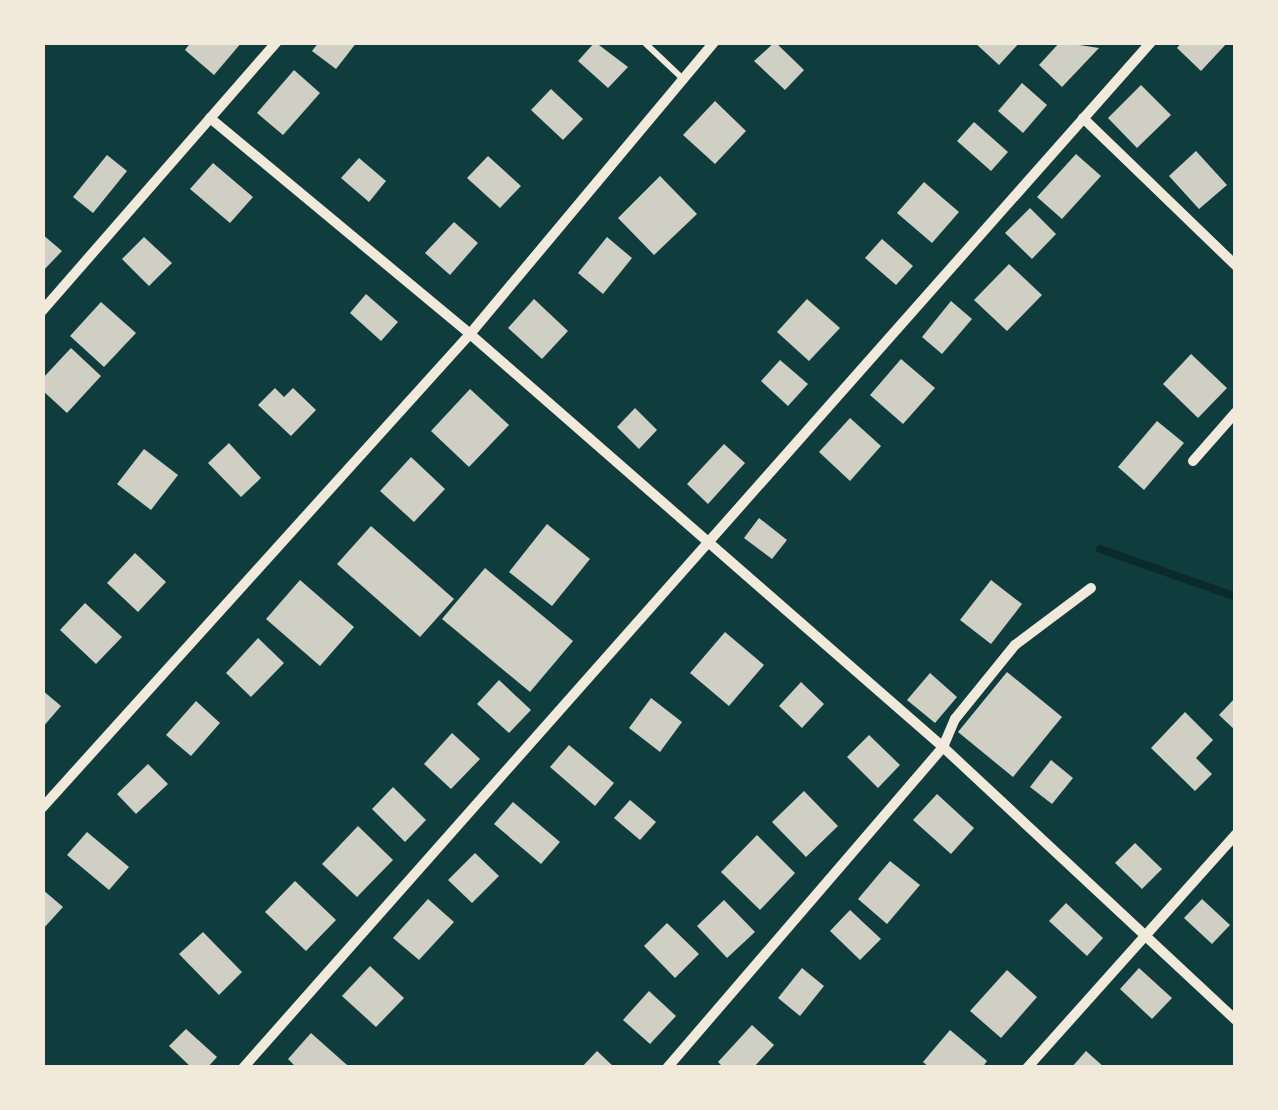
<!DOCTYPE html>
<html>
<head>
<meta charset="utf-8">
<style>
	body { margin:0 }
	#map { position:relative; width:1278px; height:1110px; overflow:hidden; background:#0f3d3e; font-family:"DejaVu Sans",sans-serif }
	div>[style] { position:absolute }
	.stream>* { height:8px; margin:-4px; padding:0 4px; transform-origin:4px; border-radius:4px; background:#0a2a2b }
	.building>* { inset:0; background:#cfcfc3 }
	.service>* { height:6px; margin:-3px; padding:0 3px; transform-origin:3px; border-radius:3px; background:#f1e9da }
	.minor>* { height:10px; margin:-5px; padding:0 5px; transform-origin:5px; border-radius:5px; background:#f1e9da }
	span { translate:-50% -50%; white-space:nowrap; text-align:center; line-height:1.15; -webkit-text-stroke:9px #f1e9da; paint-order:stroke }
	.frame { position:absolute; inset:0; border:45px solid #f1e9da; pointer-events:none }
</style>
</head>
<body>
<div id="map">
	<div class="stream">
		<i style="left:1100px;top:549px;width:144px;rotate:19.4deg"></i>
	</div>
	<div class="building">
		<i style="clip-path:polygon(191px 42px,242px 42px,214px 75px,185px 50px)"></i>
		<i style="clip-path:polygon(319px 42px,357px 42px,336px 69px,312px 51px)"></i>
		<i style="clip-path:polygon(595px 42px,628px 67px,608px 88px,578px 61px)"></i>
		<i style="clip-path:polygon(775px 42px,804px 70px,785px 90px,754px 61px)"></i>
		<i style="clip-path:polygon(974px 42px,1020px 42px,999px 65px)"></i>
		<i style="clip-path:polygon(1060px 42px,1099px 48px,1062px 87px,1039px 65px)"></i>
		<i style="clip-path:polygon(1182px 42px,1228px 42px,1201px 71px,1177px 48px)"></i>
		<i style="clip-path:polygon(294px 70px,320px 93px,283px 135px,257px 113px)"></i>
		<i style="clip-path:polygon(1022px 83px,1047px 105px,1023px 133px,998px 111px)"></i>
		<i style="clip-path:polygon(1141px 85px,1171px 115px,1137px 148px,1108px 118px)"></i>
		<i style="clip-path:polygon(551px 89px,583px 119px,563px 140px,531px 110px)"></i>
		<i style="clip-path:polygon(715px 101px,746px 131px,715px 164px,683px 135px)"></i>
		<i style="clip-path:polygon(974px 122px,1008px 152px,991px 171px,957px 141px)"></i>
		<i style="clip-path:polygon(1196px 151px,1227px 185px,1199px 209px,1169px 176px)"></i>
		<i style="clip-path:polygon(1076px 154px,1101px 176px,1062px 219px,1037px 197px)"></i>
		<i style="clip-path:polygon(107px 155px,127px 171px,93px 213px,73px 197px)"></i>
		<i style="clip-path:polygon(488px 156px,521px 186px,500px 208px,467px 178px)"></i>
		<i style="clip-path:polygon(359px 158px,386px 181px,369px 202px,341px 178px)"></i>
		<i style="clip-path:polygon(213px 163px,253px 197px,230px 223px,190px 189px)"></i>
		<i style="clip-path:polygon(660px 176px,697px 214px,654px 255px,618px 218px)"></i>
		<i style="clip-path:polygon(924px 182px,959px 212px,932px 243px,897px 213px)"></i>
		<i style="clip-path:polygon(1030px 208px,1056px 234px,1032px 259px,1005px 233px)"></i>
		<i style="clip-path:polygon(454px 222px,478px 243px,450px 275px,425px 253px)"></i>
		<i style="clip-path:polygon(42px 234px,62px 251px,42px 272px)"></i>
		<i style="clip-path:polygon(144px 237px,172px 263px,149px 286px,122px 259px)"></i>
		<i style="clip-path:polygon(607px 237px,632px 258px,603px 294px,578px 273px)"></i>
		<i style="clip-path:polygon(882px 239px,913px 266px,896px 285px,865px 258px)"></i>
		<i style="clip-path:polygon(1009px 264px,1042px 295px,1007px 331px,974px 300px)"></i>
		<i style="clip-path:polygon(366px 294px,398px 322px,381px 341px,350px 313px)"></i>
		<i style="clip-path:polygon(534px 299px,568px 331px,542px 359px,508px 328px)"></i>
		<i style="clip-path:polygon(807px 299px,840px 328px,809px 361px,777px 332px)"></i>
		<i style="clip-path:polygon(951px 301px,972px 319px,942px 354px,922px 337px)"></i>
		<i style="clip-path:polygon(101px 302px,136px 333px,104px 367px,70px 336px)"></i>
		<i style="clip-path:polygon(71px 348px,101px 376px,67px 413px,42px 390px,42px 379px)"></i>
		<i style="clip-path:polygon(1191px 354px,1227px 388px,1198px 418px,1163px 384px)"></i>
		<i style="clip-path:polygon(901px 359px,935px 388px,903px 424px,870px 395px)"></i>
		<i style="clip-path:polygon(780px 360px,808px 384px,788px 406px,761px 381px)"></i>
		<i style="clip-path:polygon(275px 388px,284px 397px,293px 388px,316px 410px,291px 436px,258px 405px)"></i>
		<i style="clip-path:polygon(470px 389px,509px 425px,469px 467px,431px 431px)"></i>
		<i style="clip-path:polygon(635px 408px,657px 430px,639px 449px,617px 427px)"></i>
		<i style="clip-path:polygon(850px 418px,881px 446px,850px 481px,819px 452px)"></i>
		<i style="clip-path:polygon(1157px 421px,1184px 443px,1144px 490px,1118px 467px)"></i>
		<i style="clip-path:polygon(229px 443px,261px 478px,241px 497px,208px 463px)"></i>
		<i style="clip-path:polygon(724px 444px,745px 463px,708px 504px,687px 484px)"></i>
		<i style="clip-path:polygon(144px 449px,178px 475px,151px 510px,117px 484px)"></i>
		<i style="clip-path:polygon(411px 457px,445px 489px,414px 522px,380px 491px)"></i>
		<i style="clip-path:polygon(759px 518px,787px 540px,772px 559px,744px 538px)"></i>
		<i style="clip-path:polygon(547px 524px,590px 559px,552px 606px,509px 572px)"></i>
		<i style="clip-path:polygon(371px 526px,454px 599px,420px 637px,337px 564px)"></i>
		<i style="clip-path:polygon(135px 553px,166px 582px,138px 612px,107px 583px)"></i>
		<i style="clip-path:polygon(485px 568px,573px 641px,530px 692px,442px 619px)"></i>
		<i style="clip-path:polygon(300px 580px,354px 627px,320px 666px,266px 619px)"></i>
		<i style="clip-path:polygon(991px 580px,1022px 604px,991px 644px,960px 620px)"></i>
		<i style="clip-path:polygon(85px 603px,122px 637px,96px 664px,60px 630px)"></i>
		<i style="clip-path:polygon(725px 632px,764px 665px,729px 706px,690px 673px)"></i>
		<i style="clip-path:polygon(258px 638px,284px 663px,251px 697px,226px 673px)"></i>
		<i style="clip-path:polygon(1007px 672px,1062px 717px,1013px 777px,958px 732px)"></i>
		<i style="clip-path:polygon(930px 673px,957px 697px,935px 723px,907px 700px)"></i>
		<i style="clip-path:polygon(499px 680px,531px 710px,509px 733px,477px 704px)"></i>
		<i style="clip-path:polygon(801px 682px,824px 704px,802px 728px,779px 706px)"></i>
		<i style="clip-path:polygon(42px 690px,61px 706px,42px 728px)"></i>
		<i style="clip-path:polygon(1236px 697px,1236px 731px,1219px 715px)"></i>
		<i style="clip-path:polygon(651px 698px,682px 722px,660px 752px,629px 728px)"></i>
		<i style="clip-path:polygon(196px 701px,220px 723px,191px 756px,166px 735px)"></i>
		<i style="clip-path:polygon(1185px 712px,1213px 740px,1196px 758px,1212px 774px,1195px 791px,1151px 748px)"></i>
		<i style="clip-path:polygon(452px 733px,480px 759px,451px 789px,424px 764px)"></i>
		<i style="clip-path:polygon(869px 735px,900px 765px,878px 788px,847px 757px)"></i>
		<i style="clip-path:polygon(569px 745px,614px 783px,595px 806px,550px 767px)"></i>
		<i style="clip-path:polygon(1051px 760px,1073px 778px,1052px 804px,1030px 787px)"></i>
		<i style="clip-path:polygon(148px 764px,168px 784px,136px 814px,117px 794px)"></i>
		<i style="clip-path:polygon(393px 787px,426px 820px,405px 842px,372px 809px)"></i>
		<i style="clip-path:polygon(804px 791px,838px 826px,806px 857px,772px 822px)"></i>
		<i style="clip-path:polygon(937px 794px,974px 828px,951px 854px,913px 820px)"></i>
		<i style="clip-path:polygon(630px 800px,656px 822px,640px 840px,614px 818px)"></i>
		<i style="clip-path:polygon(513px 802px,560px 842px,541px 864px,494px 824px)"></i>
		<i style="clip-path:polygon(358px 826px,393px 860px,357px 897px,322px 864px)"></i>
		<i style="clip-path:polygon(87px 832px,129px 867px,109px 890px,67px 855px)"></i>
		<i style="clip-path:polygon(757px 835px,795px 873px,760px 910px,721px 872px)"></i>
		<i style="clip-path:polygon(1135px 843px,1162px 869px,1142px 889px,1115px 863px)"></i>
		<i style="clip-path:polygon(475px 853px,499px 876px,472px 903px,448px 880px)"></i>
		<i style="clip-path:polygon(890px 861px,920px 885px,887px 924px,858px 899px)"></i>
		<i style="clip-path:polygon(295px 881px,336px 920px,306px 951px,265px 912px)"></i>
		<i style="clip-path:polygon(42px 889px,63px 907px,42px 930px)"></i>
		<i style="clip-path:polygon(428px 899px,454px 922px,419px 960px,393px 938px)"></i>
		<i style="clip-path:polygon(1202px 899px,1230px 925px,1212px 944px,1184px 918px)"></i>
		<i style="clip-path:polygon(724px 900px,755px 932px,727px 958px,697px 926px)"></i>
		<i style="clip-path:polygon(1066px 903px,1103px 938px,1087px 956px,1049px 921px)"></i>
		<i style="clip-path:polygon(850px 910px,881px 939px,860px 960px,830px 931px)"></i>
		<i style="clip-path:polygon(667px 923px,699px 954px,675px 978px,644px 946px)"></i>
		<i style="clip-path:polygon(203px 932px,242px 972px,219px 995px,179px 954px)"></i>
		<i style="clip-path:polygon(370px 966px,404px 998px,376px 1027px,342px 996px)"></i>
		<i style="clip-path:polygon(802px 968px,824px 986px,800px 1016px,778px 998px)"></i>
		<i style="clip-path:polygon(1139px 968px,1172px 998px,1152px 1019px,1120px 989px)"></i>
		<i style="clip-path:polygon(1007px 970px,1037px 997px,1001px 1038px,970px 1011px)"></i>
		<i style="clip-path:polygon(649px 991px,676px 1016px,650px 1044px,623px 1020px)"></i>
		<i style="clip-path:polygon(752px 1025px,774px 1045px,753px 1068px,724px 1068px,718px 1062px)"></i>
		<i style="clip-path:polygon(186px 1029px,217px 1057px,207px 1068px,192px 1068px,169px 1046px)"></i>
		<i style="clip-path:polygon(950px 1030px,987px 1061px,982px 1068px,930px 1068px,923px 1062px)"></i>
		<i style="clip-path:polygon(311px 1033px,347px 1065px,345px 1068px,297px 1068px,288px 1059px)"></i>
		<i style="clip-path:polygon(597px 1051px,615px 1068px,581px 1068px)"></i>
		<i style="clip-path:polygon(1086px 1051px,1105px 1068px,1071px 1068px)"></i>
	</div>
	<div class="service">
		<i style="left:644px;top:42px;width:54px;rotate:43.5deg"></i>
	</div>
	<div class="minor">
		<i style="left:210px;top:118px;width:338px;rotate:39.7deg"></i>
		<i style="left:470px;top:334px;width:628px;rotate:41.13deg"></i>
		<i style="left:943px;top:747px;width:400px;rotate:43deg"></i>
		<i style="left:1083px;top:118px;width:213px;rotate:44deg"></i>
		<i style="left:42px;top:311px;width:357px;rotate:-48.9deg"></i>
		<i style="left:1193px;top:461px;width:65px;rotate:-48.7deg"></i>
		<i style="left:42px;top:808px;width:639px;rotate:-47.92deg"></i>
		<i style="left:470px;top:334px;width:381px;rotate:-50.1deg"></i>
		<i style="left:243px;top:1068px;width:1370px;rotate:-48.49deg"></i>
		<i style="left:667px;top:1068px;width:423px;rotate:-49.3deg"></i>
		<i style="left:943px;top:747px;width:30px;rotate:-67deg"></i>
		<i style="left:955px;top:719px;width:95px;rotate:-51deg"></i>
		<i style="left:1015px;top:645px;width:95px;rotate:-36.9deg"></i>
		<i style="left:1027px;top:1068px;width:314px;rotate:-48.2deg"></i>
	</div>
	<div class="frame"></div>
</div>
</body>
</html>
